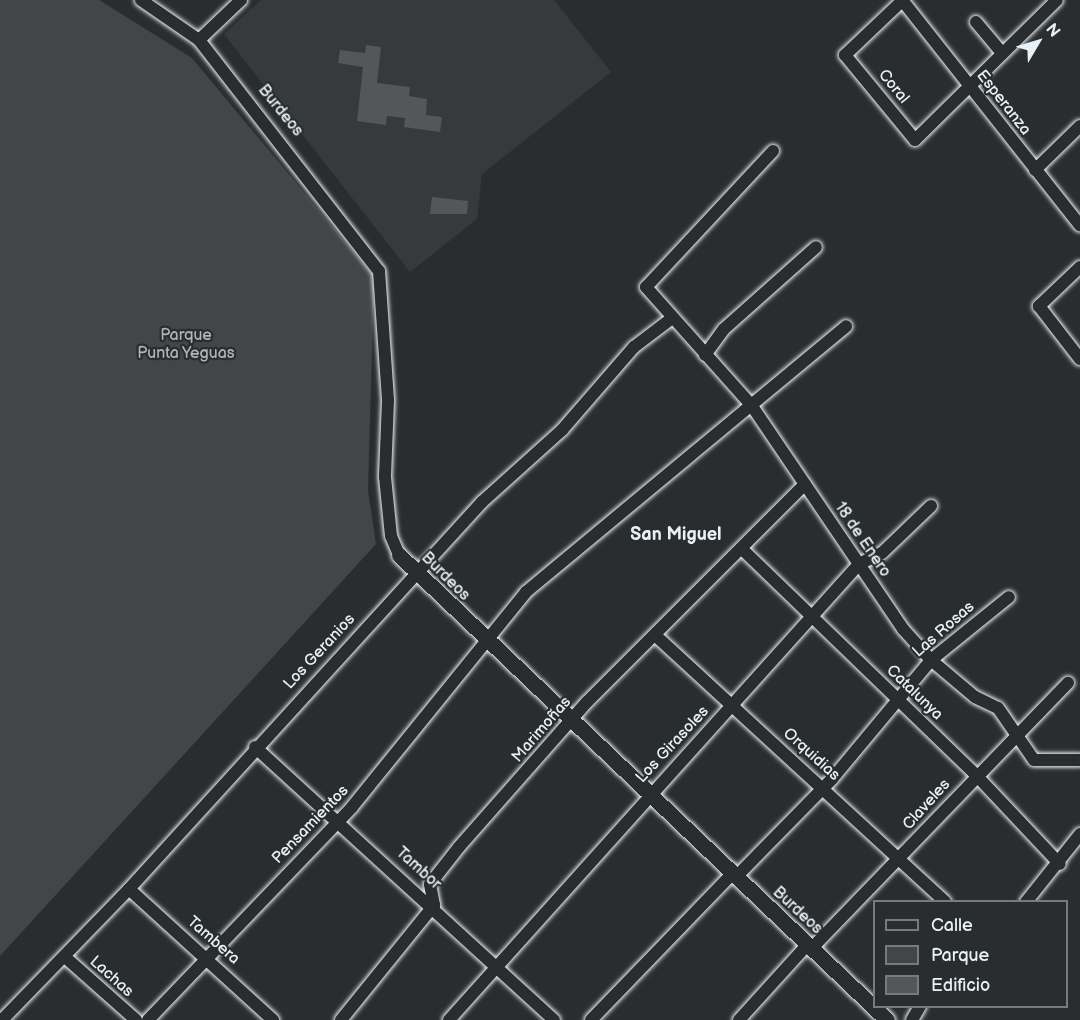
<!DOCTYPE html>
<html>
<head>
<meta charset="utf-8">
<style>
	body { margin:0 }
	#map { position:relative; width:1080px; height:1020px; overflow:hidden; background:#2a2d2e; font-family:"Balsamiq Sans",sans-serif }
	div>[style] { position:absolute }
	.built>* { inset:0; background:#363a3b }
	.green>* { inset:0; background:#424648 }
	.building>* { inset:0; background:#535759 }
	.roads { filter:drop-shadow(0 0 2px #e8f1f8) drop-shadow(0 0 2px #e8f1f8) }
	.minor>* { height:12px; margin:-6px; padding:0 6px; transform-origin:6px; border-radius:6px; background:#2a2d2e }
	.tertiary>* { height:15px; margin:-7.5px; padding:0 7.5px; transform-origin:7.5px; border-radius:7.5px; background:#2a2d2e }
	span { translate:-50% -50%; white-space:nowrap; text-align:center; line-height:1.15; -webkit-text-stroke:4.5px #2a2d2e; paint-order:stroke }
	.street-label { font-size:16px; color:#e8f1f8 }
	.park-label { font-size:16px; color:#aeb5ba }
	.neighbourhood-label { font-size:18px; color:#e8f1f8; font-weight:700 }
	.legend { position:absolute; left:873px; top:900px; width:195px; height:108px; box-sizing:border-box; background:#2a2d2e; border:2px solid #767b7f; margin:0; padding:8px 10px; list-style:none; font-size:18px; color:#e8f1f8 }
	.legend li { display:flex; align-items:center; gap:12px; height:30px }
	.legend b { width:30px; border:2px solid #767b7f }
	.north { position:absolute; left:1008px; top:12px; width:60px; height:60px; -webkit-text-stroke:4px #2a2d2e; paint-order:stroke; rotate:52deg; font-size:16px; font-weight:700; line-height:24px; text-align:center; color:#e8f1f8 }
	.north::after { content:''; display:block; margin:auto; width:21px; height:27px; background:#e8f1f8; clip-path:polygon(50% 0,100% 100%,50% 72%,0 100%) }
</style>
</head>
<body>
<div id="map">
	<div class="built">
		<i style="clip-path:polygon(261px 0,554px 0,611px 72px,482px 174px,477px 219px,410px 272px,224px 34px)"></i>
	</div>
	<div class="green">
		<i style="clip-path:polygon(0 0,99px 0,192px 58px,374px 277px,368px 491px,376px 544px,0 956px)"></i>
	</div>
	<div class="building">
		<i style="clip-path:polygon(366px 45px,381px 47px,377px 83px,410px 87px,409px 96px,427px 99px,426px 115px,442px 117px,440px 132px,404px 127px,405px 118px,387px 116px,386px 125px,357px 121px,363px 67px,338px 63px,340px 50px,365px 53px)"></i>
		<i style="clip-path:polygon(432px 197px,468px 201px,467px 214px,430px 214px)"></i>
	</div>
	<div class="roads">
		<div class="minor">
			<i style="left:141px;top:0;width:70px;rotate:34.6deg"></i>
			<i style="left:199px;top:40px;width:293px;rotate:52.1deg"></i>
			<i style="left:379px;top:271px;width:130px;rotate:86deg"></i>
			<i style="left:388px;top:401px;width:76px;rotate:92.3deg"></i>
			<i style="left:385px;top:477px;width:59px;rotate:84.2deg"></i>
			<i style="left:391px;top:536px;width:21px;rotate:67deg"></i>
			<i style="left:902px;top:0;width:287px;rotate:51.7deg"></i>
			<i style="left:903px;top:0;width:80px;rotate:136.5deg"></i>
			<i style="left:845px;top:55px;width:110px;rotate:50.5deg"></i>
			<i style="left:915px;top:140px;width:199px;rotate:-44.6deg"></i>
			<i style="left:976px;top:22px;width:40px;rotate:50deg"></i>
			<i style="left:199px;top:40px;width:58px;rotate:-43.6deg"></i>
			<i style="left:773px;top:151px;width:186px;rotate:133deg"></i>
			<i style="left:646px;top:287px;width:159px;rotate:48.3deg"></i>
			<i style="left:752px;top:406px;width:269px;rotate:55.9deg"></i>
			<i style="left:903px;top:629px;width:42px;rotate:47.9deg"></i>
			<i style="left:931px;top:660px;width:57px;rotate:40.1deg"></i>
			<i style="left:975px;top:697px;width:25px;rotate:26deg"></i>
			<i style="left:998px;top:708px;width:63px;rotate:55.3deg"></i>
			<i style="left:1034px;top:760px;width:46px"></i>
			<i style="left:1035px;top:170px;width:63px;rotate:-44.4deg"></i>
			<i style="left:1080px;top:267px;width:57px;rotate:136.4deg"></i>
			<i style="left:1039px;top:306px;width:67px;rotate:52.3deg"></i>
			<i style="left:705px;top:355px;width:32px;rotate:-54deg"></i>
			<i style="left:724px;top:329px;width:123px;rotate:-41.7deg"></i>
			<i style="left:742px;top:549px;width:325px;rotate:44deg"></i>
			<i style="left:976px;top:775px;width:122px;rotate:46.7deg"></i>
			<i style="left:655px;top:635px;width:394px;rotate:42.6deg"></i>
			<i style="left:255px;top:747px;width:405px;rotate:42.4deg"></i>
			<i style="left:735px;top:878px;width:139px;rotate:-45.6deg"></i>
			<i style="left:832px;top:779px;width:155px;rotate:-50.2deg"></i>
			<i style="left:931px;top:660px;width:100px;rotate:-38.9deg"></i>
			<i style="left:129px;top:889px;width:195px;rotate:42.3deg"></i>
			<i style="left:1026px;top:902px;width:87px;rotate:-51.5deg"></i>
			<i style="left:811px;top:949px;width:370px;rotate:-46deg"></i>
			<i style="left:65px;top:957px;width:95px;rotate:41.6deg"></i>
			<i style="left:2px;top:1020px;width:182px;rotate:-45.9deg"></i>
			<i style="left:129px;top:889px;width:524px;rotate:-47.63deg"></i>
			<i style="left:482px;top:502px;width:108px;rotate:-42deg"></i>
			<i style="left:562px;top:430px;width:110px;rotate:-49.1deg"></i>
			<i style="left:634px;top:347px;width:48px;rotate:-37.3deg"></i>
			<i style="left:148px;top:1020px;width:295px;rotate:-46.2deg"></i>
			<i style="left:352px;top:807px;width:277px;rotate:-51deg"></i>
			<i style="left:526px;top:592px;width:416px;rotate:-39.7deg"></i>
			<i style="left:341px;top:1020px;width:148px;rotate:-51deg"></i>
			<i style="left:434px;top:905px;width:21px;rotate:-101deg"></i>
			<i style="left:430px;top:884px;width:47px;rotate:-51.9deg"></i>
			<i style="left:459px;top:847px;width:193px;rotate:-48.6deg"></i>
			<i style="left:587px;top:702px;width:308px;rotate:-45deg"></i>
			<i style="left:449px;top:1020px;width:613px;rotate:-48.04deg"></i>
			<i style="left:859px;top:564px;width:25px;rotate:-26deg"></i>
			<i style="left:882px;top:553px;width:68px;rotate:-43.8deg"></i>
			<i style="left:591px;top:1020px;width:203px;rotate:-46deg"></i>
			<i style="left:739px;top:1020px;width:101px;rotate:-47.8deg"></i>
			<i style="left:912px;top:1020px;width:16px;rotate:-60deg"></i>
		</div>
		<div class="tertiary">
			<i style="left:399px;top:555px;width:674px;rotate:43.62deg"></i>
		</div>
	</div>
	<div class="street-label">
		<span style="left:893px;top:87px;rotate:51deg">Coral</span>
		<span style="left:1003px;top:103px;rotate:52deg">Esperanza</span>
		<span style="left:280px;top:111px;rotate:51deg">Burdeos</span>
		<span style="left:862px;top:540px;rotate:56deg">18 de Enero</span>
		<span style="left:445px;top:577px;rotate:45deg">Burdeos</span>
		<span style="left:944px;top:630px;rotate:-41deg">Las Rosas</span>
		<span style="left:320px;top:652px;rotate:-47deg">Los Geranios</span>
		<span style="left:914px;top:693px;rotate:44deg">Catalunya</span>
		<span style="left:542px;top:730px;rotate:-49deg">Marimoñas</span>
		<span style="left:673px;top:745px;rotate:-47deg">Los Girasoles</span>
		<span style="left:811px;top:755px;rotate:42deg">Orquidias</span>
		<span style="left:927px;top:805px;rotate:-48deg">Claveles</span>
		<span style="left:311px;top:825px;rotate:-46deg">Pensamientos</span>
		<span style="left:418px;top:869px;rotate:42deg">Tambor</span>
		<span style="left:797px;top:911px;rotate:43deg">Burdeos</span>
		<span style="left:213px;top:941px;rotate:41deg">Tambera</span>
		<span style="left:111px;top:977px;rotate:42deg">Lachas</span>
	</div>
	<div class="park-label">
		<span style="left:186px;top:345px">Parque<br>Punta Yeguas</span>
	</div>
	<div class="neighbourhood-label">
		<span style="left:676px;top:535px">San Miguel</span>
	</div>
	<ul class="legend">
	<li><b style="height:8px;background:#2a2d2e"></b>Calle</li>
	<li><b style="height:16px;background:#424648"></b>Parque</li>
	<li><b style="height:16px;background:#535759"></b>Edificio</li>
	</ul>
	<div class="north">N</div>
</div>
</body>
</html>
